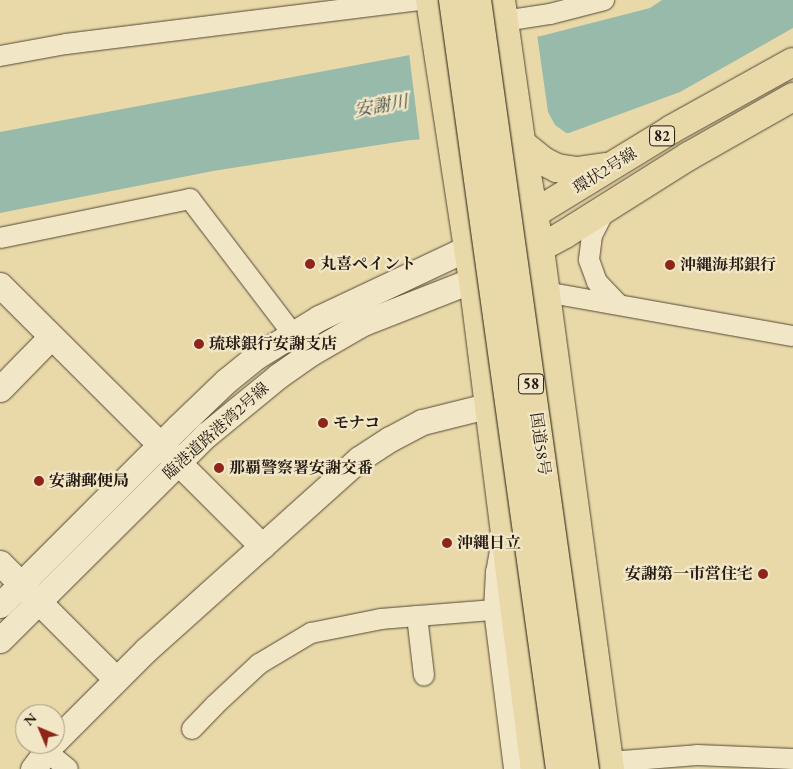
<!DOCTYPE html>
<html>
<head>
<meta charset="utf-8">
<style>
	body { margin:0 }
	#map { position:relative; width:793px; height:769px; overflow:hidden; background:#e9d9a8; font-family:"EB Garamond","Noto Serif JP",serif }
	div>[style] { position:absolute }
	.water>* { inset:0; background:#97baaa }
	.pier>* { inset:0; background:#e9d9a8 }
	.roads { filter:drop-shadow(0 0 1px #544938) drop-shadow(0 0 1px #544938) }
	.minor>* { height:20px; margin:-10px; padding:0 10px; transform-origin:10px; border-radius:10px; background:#f1e6c6 }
	.tertiary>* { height:25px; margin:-12.5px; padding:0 12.5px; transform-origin:12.5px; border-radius:12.5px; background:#f1e6c6 }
	.primary>* { height:28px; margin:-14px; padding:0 14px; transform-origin:14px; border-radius:14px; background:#e9d9a8 }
	.trunk>* { height:28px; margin:-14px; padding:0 14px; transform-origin:14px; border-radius:14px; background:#e9d9a8 }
	.bridges { filter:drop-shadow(0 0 1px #231912) drop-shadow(0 0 1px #231912) }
	.trunk-bridge>* { height:28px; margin:-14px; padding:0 14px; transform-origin:14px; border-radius:14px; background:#e9d9a8 }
	.dots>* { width:14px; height:14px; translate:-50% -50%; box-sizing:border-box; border:2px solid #f1e6c6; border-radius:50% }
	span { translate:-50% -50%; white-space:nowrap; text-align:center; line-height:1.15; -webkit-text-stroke:4.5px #f1e6c6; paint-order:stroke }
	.shield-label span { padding:1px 4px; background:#f1e6c6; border:1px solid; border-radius:4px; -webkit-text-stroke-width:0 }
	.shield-label { font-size:15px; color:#231912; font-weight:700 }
	.street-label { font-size:16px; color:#231912 }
	.poi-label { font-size:16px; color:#231912; font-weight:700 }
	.left { translate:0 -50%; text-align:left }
	.right { translate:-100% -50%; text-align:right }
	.water-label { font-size:18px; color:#4c5147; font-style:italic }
	.north { position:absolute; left:15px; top:704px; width:50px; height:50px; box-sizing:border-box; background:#f1e6c6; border:1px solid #9f947e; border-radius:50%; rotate:315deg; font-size:14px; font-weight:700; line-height:20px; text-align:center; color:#231912 }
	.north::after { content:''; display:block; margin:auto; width:18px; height:22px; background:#8f2418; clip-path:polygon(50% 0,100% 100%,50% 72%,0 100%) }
</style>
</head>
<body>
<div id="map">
	<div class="water">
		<i style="clip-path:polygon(662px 0,793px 0,793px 28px,680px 92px,569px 133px,410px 140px,213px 171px,0 213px,0 132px,410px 55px,541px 36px,650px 8px)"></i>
	</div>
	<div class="pier">
		<i style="clip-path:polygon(537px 34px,548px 112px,555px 125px,569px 135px,420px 142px,409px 53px)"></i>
	</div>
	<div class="roads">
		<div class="minor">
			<i style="left:504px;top:21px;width:47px;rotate:-8.7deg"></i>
			<i style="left:550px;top:14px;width:56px;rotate:-14.5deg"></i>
			<i style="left:0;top:56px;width:67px;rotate:-10.3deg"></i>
			<i style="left:66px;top:44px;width:356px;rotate:-7.1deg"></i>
			<i style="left:606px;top:208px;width:30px;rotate:117deg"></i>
			<i style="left:592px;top:235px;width:25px;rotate:97deg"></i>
			<i style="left:589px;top:260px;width:23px;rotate:70deg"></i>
			<i style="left:597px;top:282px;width:30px;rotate:46deg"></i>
			<i style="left:0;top:238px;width:194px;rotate:-11.6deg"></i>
			<i style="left:190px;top:199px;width:168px;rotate:52.7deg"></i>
			<i style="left:534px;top:290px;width:263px;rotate:10.1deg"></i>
			<i style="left:501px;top:545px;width:27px;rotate:100deg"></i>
			<i style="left:496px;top:572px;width:38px;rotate:93deg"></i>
			<i style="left:494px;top:610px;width:160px;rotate:82.8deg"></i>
			<i style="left:417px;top:616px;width:60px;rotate:83.3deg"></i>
			<i style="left:192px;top:729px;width:33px;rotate:-46deg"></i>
			<i style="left:215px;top:705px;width:60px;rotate:-43deg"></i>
			<i style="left:259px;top:664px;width:61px;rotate:-30.8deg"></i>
			<i style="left:311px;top:633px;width:71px;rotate:-11.3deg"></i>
			<i style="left:381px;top:619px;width:113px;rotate:-4.6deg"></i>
			<i style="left:46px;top:751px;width:28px;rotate:39deg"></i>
			<i style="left:609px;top:762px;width:88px;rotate:-4.5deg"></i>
			<i style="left:697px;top:755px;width:96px;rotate:2.4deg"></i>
		</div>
		<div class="tertiary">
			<i style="left:0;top:285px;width:370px;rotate:44.9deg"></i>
			<i style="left:0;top:389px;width:73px;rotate:-45.6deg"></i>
			<i style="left:0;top:563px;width:164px;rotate:45deg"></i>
			<i style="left:0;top:605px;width:252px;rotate:-45deg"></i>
			<i style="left:178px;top:427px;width:66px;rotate:-43.8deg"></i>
			<i style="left:226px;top:381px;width:40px;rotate:-39deg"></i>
			<i style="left:257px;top:356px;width:73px;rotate:-31.5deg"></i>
			<i style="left:319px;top:318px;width:165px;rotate:-25.2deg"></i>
			<i style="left:0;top:640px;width:291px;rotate:-44.9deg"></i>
			<i style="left:206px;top:435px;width:93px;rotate:-39.3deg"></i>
			<i style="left:278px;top:376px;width:40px;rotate:-34.9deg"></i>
			<i style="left:311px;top:353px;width:60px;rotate:-30deg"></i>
			<i style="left:363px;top:323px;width:118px;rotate:-21.4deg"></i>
			<i style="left:55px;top:741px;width:129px;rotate:-45deg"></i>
			<i style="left:146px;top:650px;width:286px;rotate:-41.9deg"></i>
			<i style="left:359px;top:459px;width:37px;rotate:-33deg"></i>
			<i style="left:390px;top:439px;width:36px;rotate:-28deg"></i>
			<i style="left:422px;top:422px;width:70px;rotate:-14deg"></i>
			<i style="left:33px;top:769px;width:31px;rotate:-53deg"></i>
		</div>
		<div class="primary">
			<i style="left:522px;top:144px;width:27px;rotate:39deg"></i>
			<i style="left:543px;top:161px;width:16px;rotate:27deg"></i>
			<i style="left:557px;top:168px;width:20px;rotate:9deg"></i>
			<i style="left:577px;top:171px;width:28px;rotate:-8deg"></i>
			<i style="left:515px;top:225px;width:184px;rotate:-31.4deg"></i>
			<i style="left:672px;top:129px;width:138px;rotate:-29deg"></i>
			<i style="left:519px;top:259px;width:52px;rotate:-28.5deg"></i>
			<i style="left:565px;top:234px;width:146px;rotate:-32.2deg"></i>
			<i style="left:689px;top:156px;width:120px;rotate:-29.6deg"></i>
		</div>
		<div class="trunk">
			<i style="left:430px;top:0;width:283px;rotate:81.3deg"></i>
			<i style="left:473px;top:280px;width:493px;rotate:82.8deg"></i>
			<i style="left:501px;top:0;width:142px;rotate:81.9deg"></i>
			<i style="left:521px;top:141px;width:110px;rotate:80deg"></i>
			<i style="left:540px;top:249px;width:525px;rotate:82.33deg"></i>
		</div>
	</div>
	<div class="bridges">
		<div class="trunk-bridge">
			<i style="left:453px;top:0;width:776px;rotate:82.08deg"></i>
			<i style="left:477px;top:0;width:777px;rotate:82.01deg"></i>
		</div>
	</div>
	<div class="dots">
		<i style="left:310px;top:264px;background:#8f2418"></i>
		<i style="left:670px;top:265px;background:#8f2418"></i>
		<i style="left:199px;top:344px;background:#8f2418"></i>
		<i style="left:323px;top:423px;background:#8f2418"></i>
		<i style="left:219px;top:468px;background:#8f2418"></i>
		<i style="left:39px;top:481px;background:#8f2418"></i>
		<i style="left:447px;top:543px;background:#8f2418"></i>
		<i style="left:763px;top:574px;background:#8f2418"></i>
	</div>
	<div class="shield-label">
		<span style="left:662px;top:136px">82</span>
		<span style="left:531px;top:384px">58</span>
	</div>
	<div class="street-label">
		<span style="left:605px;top:171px;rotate:-32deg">環状2号線</span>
		<span style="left:216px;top:431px;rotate:-42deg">臨港道路港湾2号線</span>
		<span style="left:540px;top:444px;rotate:82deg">国道58号</span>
	</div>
	<div class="poi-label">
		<span class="left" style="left:320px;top:264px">丸喜ペイント</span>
		<span class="left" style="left:680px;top:265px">沖縄海邦銀行</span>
		<span class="left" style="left:209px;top:344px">琉球銀行安謝支店</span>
		<span class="left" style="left:333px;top:423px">モナコ</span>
		<span class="left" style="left:229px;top:468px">那覇警察署安謝交番</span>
		<span class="left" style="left:49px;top:481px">安謝郵便局</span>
		<span class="left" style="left:457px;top:543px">沖縄日立</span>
		<span class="right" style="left:753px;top:574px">安謝第一市営住宅</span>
	</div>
	<div class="water-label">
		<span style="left:381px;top:106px;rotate:-10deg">安謝川</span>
	</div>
	<div class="north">N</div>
</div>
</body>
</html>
